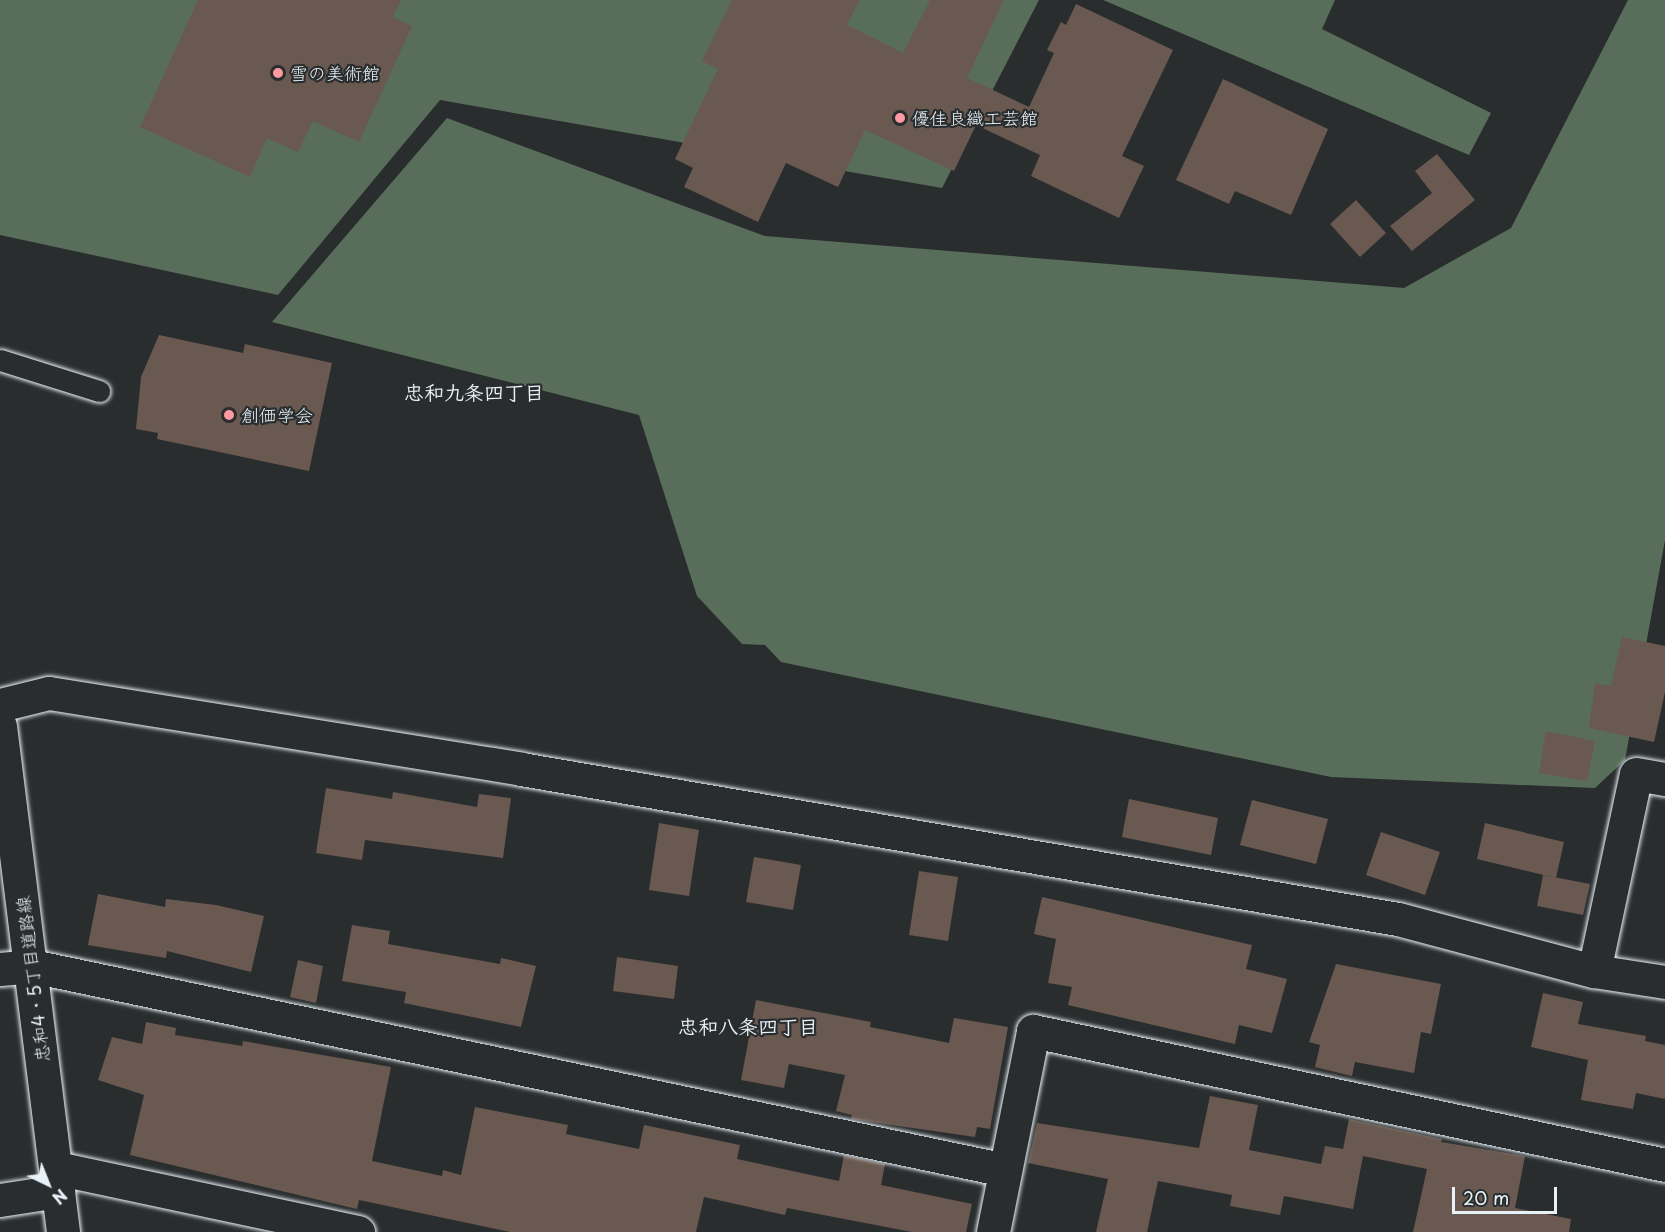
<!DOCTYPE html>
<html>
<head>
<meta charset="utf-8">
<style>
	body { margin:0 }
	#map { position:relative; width:1665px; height:1232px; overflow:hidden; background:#2a2d2e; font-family:"Playpen Sans","Klee One",sans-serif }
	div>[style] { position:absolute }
	.green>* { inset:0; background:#586e5a }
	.building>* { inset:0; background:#695951 }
	.roads { filter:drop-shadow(0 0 2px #e8f1f8) drop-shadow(0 0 2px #e8f1f8) }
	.service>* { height:21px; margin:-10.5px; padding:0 10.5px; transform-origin:10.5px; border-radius:10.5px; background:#2a2d2e }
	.minor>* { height:33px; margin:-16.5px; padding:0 16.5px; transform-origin:16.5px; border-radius:16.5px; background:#2a2d2e }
	.dots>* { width:16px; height:16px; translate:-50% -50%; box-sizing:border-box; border:3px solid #2a2d2e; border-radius:50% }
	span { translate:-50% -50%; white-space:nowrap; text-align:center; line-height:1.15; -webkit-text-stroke:4.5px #2a2d2e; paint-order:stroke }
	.poi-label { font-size:18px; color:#e8f1f8 }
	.left { translate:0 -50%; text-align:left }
	.street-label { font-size:18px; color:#e8f1f8 }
	.neighbourhood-label { font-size:20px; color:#e8f1f8; font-weight:700 }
	.north { position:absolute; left:18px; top:1154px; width:60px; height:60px; -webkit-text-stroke:4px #2a2d2e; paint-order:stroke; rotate:137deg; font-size:16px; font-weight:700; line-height:24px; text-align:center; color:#e8f1f8 }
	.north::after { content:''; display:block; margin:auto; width:21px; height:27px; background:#e8f1f8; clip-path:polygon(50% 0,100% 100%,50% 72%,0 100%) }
	.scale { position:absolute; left:1452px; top:1187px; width:105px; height:27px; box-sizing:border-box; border:3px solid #e8f1f8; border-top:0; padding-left:8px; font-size:18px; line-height:21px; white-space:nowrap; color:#e8f1f8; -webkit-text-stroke:4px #2a2d2e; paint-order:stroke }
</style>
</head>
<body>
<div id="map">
	<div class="green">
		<i style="clip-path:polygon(0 0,1039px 0,942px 188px,440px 100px,278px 295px,0 235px)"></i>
		<i style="clip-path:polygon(1103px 0,1335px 0,1322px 29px,1491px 113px,1469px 155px)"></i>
		<i style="clip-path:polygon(1628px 0,1665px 0,1665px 540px,1625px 760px,1595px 788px,1331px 777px,781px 662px,765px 645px,742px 644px,697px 596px,639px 415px,272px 322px,447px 118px,765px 236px,1404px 288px,1511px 228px)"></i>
	</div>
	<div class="building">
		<i style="clip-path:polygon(198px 0,401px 0,393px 17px,412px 26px,359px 142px,313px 121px,298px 152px,267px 138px,250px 177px,140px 127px)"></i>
		<i style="clip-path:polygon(732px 0,859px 0,847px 25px,903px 53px,930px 0,1004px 0,967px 78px,1029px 107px,1054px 53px,1047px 50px,1061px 22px,1066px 25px,1076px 4px,1173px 50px,1122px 156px,1144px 166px,1119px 218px,1031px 176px,1040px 155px,976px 125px,954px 171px,865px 130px,838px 187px,786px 163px,758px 222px,684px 187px,693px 168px,675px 159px,718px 69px,702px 61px)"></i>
		<i style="clip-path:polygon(1223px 79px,1328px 129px,1291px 215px,1235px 191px,1229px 204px,1176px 180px)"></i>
		<i style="clip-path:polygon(1437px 154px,1475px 200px,1412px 251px,1390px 226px,1432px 193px,1415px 171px)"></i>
		<i style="clip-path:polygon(1356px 200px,1386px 233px,1360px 257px,1330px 224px)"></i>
		<i style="clip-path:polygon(159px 335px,243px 353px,245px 344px,332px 363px,309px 471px,157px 439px,158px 433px,136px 429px,141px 377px)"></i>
		<i style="clip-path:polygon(1622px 637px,1665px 646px,1665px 692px,1654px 742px,1589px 728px,1595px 683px,1611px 686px)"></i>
		<i style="clip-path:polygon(1546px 731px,1595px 741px,1587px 781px,1539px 773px)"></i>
		<i style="clip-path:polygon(326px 788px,392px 799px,393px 792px,477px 807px,479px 794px,511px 798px,503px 858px,365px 840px,362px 860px,316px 853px)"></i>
		<i style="clip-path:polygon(1129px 799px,1218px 818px,1211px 855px,1122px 837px)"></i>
		<i style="clip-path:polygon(1252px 800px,1328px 819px,1316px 864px,1240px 845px)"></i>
		<i style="clip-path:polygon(659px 823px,699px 830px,689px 896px,649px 890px)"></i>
		<i style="clip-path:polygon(1485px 823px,1564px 842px,1556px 878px,1477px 859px)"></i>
		<i style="clip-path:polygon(1381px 832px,1440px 852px,1425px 895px,1366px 875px)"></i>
		<i style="clip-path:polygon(754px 857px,801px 865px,793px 910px,746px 902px)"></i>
		<i style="clip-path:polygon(919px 871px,958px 877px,948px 941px,909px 935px)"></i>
		<i style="clip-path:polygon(1543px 875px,1590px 884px,1583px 915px,1537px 906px)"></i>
		<i style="clip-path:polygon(98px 894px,165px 907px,166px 899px,216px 905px,264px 916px,251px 972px,167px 951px,166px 958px,88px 945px)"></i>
		<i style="clip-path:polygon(1042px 897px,1252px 945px,1246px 969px,1287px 979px,1272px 1033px,1239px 1025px,1235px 1044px,1068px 1005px,1072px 987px,1048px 983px,1056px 939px,1034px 934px)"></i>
		<i style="clip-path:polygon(352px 925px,390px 931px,388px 944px,500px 964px,501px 958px,536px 966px,521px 1027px,404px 1003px,406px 992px,342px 981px)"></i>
		<i style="clip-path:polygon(617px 957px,678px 966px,674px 999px,613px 991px)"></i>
		<i style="clip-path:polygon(298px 960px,323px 966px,316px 1003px,290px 997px)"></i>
		<i style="clip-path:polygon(1336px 964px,1441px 984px,1431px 1034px,1421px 1032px,1414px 1073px,1355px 1062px,1352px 1076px,1315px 1067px,1320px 1045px,1309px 1042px)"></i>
		<i style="clip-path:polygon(1543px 993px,1583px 1002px,1578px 1024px,1646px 1036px,1645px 1041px,1665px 1045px,1665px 1099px,1636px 1093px,1633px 1109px,1581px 1100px,1588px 1060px,1531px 1047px)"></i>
		<i style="clip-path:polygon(756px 1000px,871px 1022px,870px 1027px,949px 1043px,954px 1018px,1008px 1027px,990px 1129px,977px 1127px,975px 1137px,851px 1119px,852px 1115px,836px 1111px,845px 1075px,789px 1064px,784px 1088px,741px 1080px)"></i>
		<i style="clip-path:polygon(146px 1022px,176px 1028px,175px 1035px,242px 1046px,243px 1041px,391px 1067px,372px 1161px,442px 1176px,443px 1170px,461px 1175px,475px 1107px,568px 1125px,566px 1134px,639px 1149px,644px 1125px,740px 1145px,737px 1159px,839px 1181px,844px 1155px,885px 1164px,881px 1185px,972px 1204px,966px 1232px,912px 1232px,787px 1208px,785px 1215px,704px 1197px,696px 1232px,510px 1232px,359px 1200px,357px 1209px,130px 1155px,144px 1095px,98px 1080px,112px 1037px,142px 1044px)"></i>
		<i style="clip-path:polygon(1210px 1096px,1258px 1105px,1249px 1150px,1321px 1164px,1325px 1146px,1343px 1149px,1349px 1119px,1442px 1139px,1441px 1142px,1525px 1156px,1515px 1208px,1571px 1219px,1569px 1232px,1413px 1232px,1427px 1169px,1363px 1156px,1353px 1209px,1284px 1196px,1280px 1215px,1230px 1206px,1232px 1195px,1158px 1181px,1147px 1232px,1096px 1232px,1108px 1179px,1028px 1163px,1037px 1123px,1199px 1148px)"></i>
	</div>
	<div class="roads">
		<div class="service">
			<i style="left:0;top:360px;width:104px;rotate:17.4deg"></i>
		</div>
		<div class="minor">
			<i style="left:0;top:705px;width:50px;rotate:-13.8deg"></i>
			<i style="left:49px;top:693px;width:478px;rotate:9.1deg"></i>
			<i style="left:521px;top:769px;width:890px;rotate:9.71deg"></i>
			<i style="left:1398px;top:919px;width:203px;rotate:14.9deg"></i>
			<i style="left:1594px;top:971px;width:72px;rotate:8.8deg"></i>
			<i style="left:0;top:726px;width:510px;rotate:82.9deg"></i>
			<i style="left:0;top:969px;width:32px;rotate:-5deg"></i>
			<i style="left:32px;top:966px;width:994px;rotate:11.84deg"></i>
			<i style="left:1594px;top:971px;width:201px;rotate:-78deg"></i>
			<i style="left:1636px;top:774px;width:29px;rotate:10deg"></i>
			<i style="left:56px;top:1168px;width:309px;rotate:12deg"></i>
			<i style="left:0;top:1200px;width:59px;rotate:-8.8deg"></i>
			<i style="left:993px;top:1232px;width:205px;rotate:-78.7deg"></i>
			<i style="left:1033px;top:1031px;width:646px;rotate:11.97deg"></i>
		</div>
	</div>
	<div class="dots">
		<i style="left:278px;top:73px;background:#ff9aa2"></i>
		<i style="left:900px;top:118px;background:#ff9aa2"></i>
		<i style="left:229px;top:415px;background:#ff9aa2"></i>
	</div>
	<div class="poi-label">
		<span class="left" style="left:290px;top:73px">雪の美術館</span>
		<span class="left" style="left:912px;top:118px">優佳良織工芸館</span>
		<span class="left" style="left:241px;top:415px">創価学会</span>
	</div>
	<div class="street-label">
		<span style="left:33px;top:979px;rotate:-97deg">忠和4・5丁目道路線</span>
	</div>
	<div class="neighbourhood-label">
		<span style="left:474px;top:392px">忠和九条四丁目</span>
		<span style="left:748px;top:1026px">忠和八条四丁目</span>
	</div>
	<div class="north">N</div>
	<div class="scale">20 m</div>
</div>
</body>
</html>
